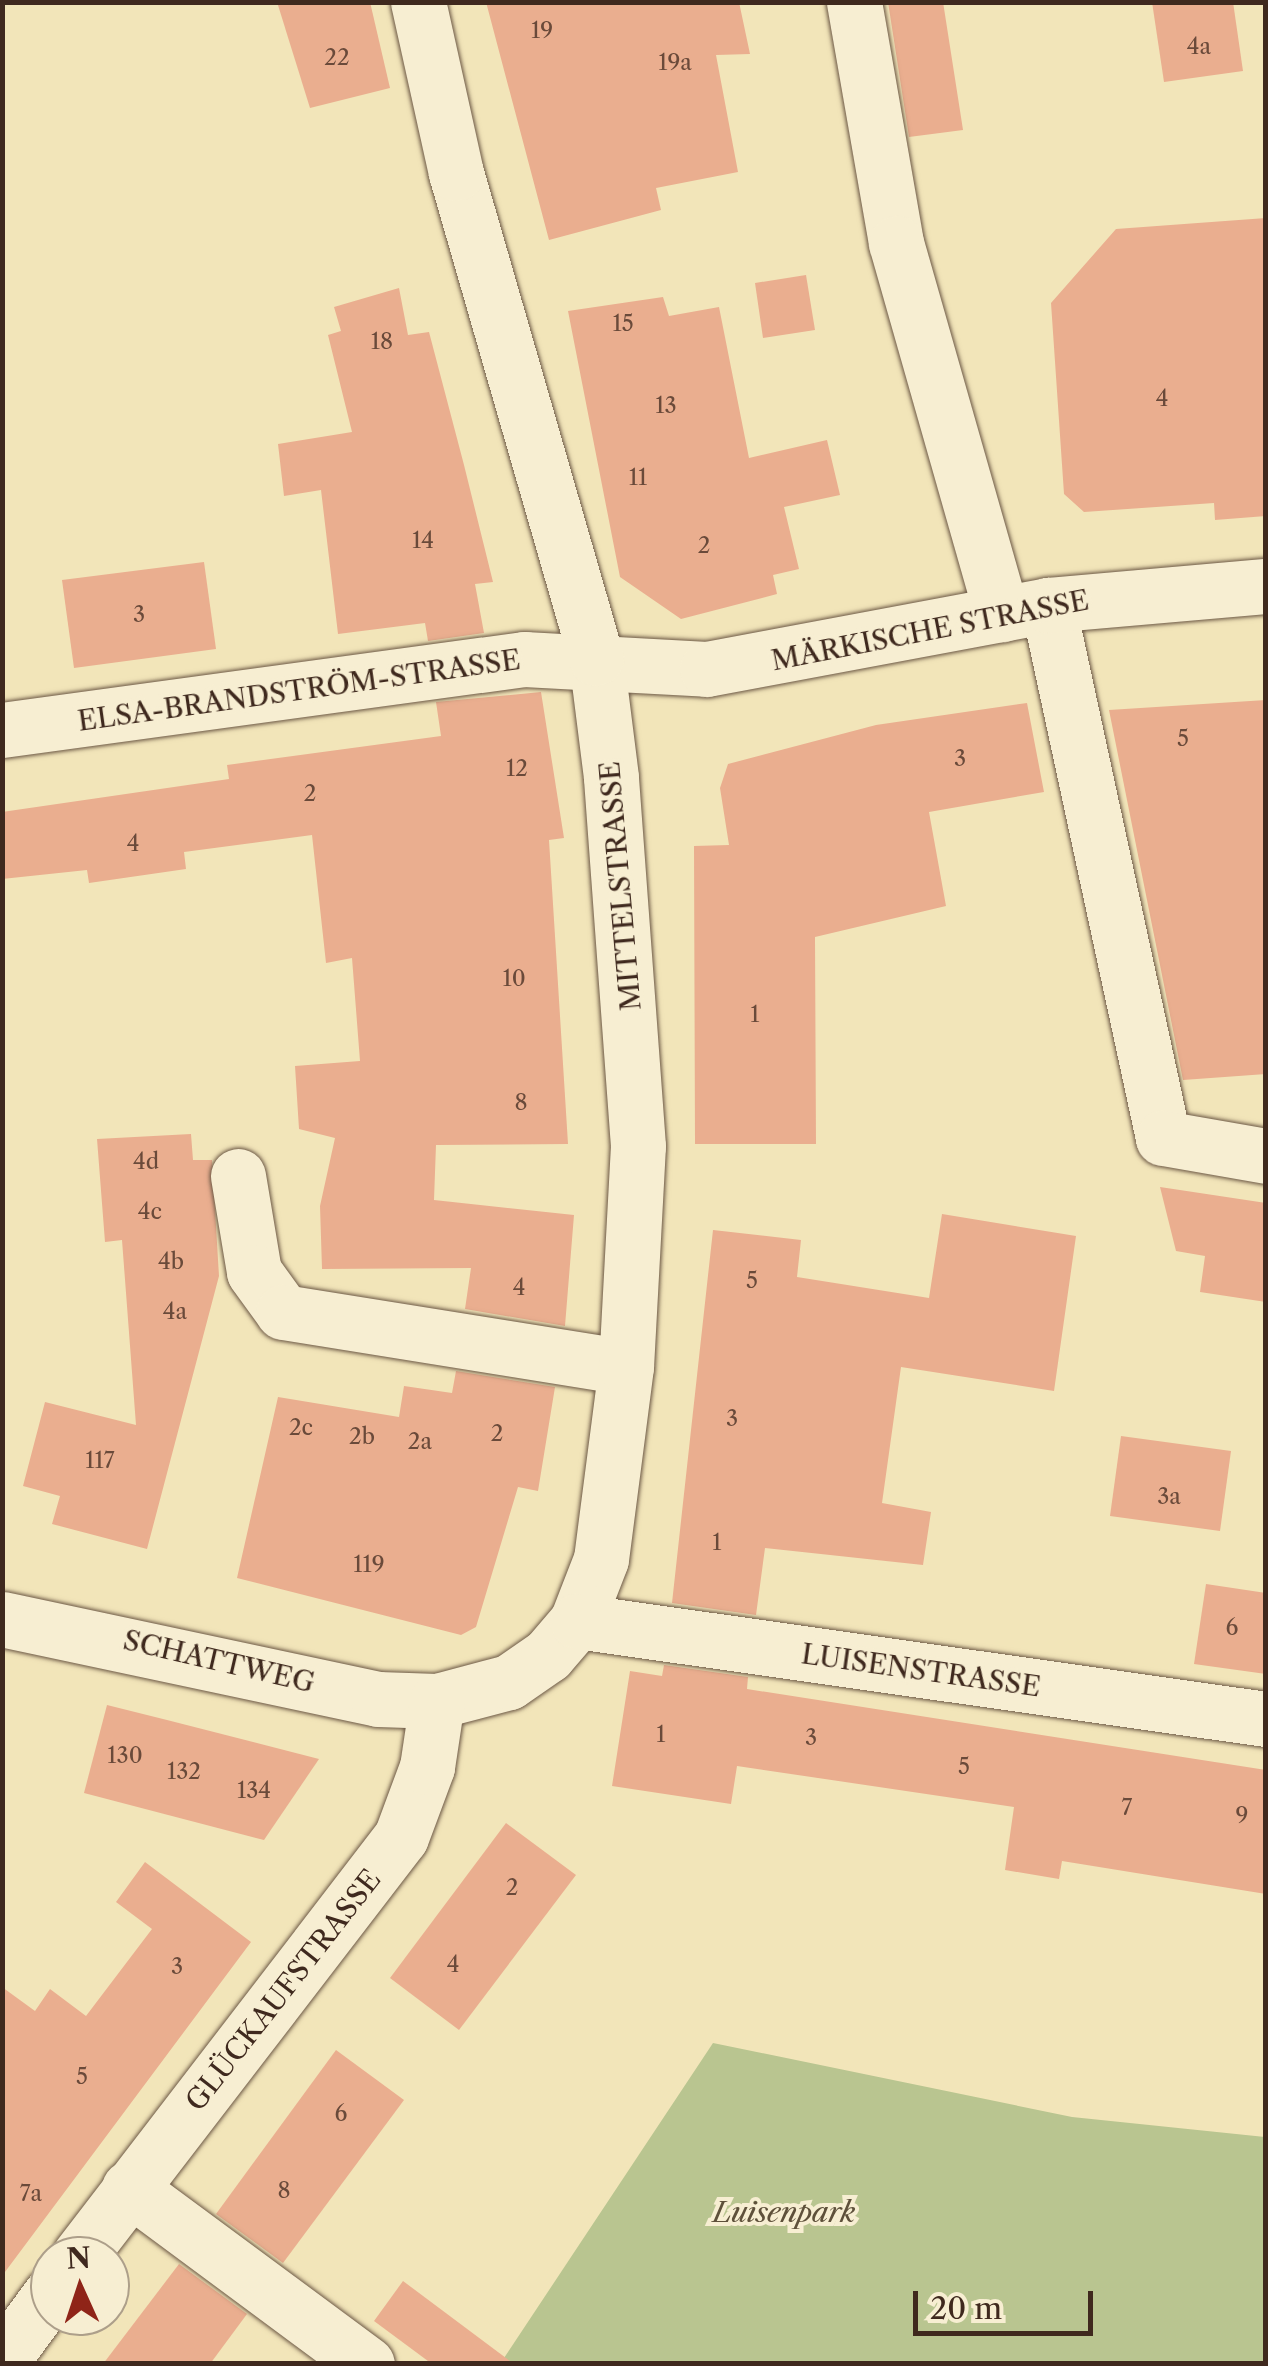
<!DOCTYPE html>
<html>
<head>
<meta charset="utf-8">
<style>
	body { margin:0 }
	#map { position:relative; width:1268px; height:2366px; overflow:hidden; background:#f2e5b9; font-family:"Libre Caslon Text",serif }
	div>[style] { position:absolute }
	.green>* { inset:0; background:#b9c590 }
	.building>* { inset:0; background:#eaae8f }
	.roads { filter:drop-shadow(0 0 2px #6c5845) drop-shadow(0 0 2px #6c5845) }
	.minor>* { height:55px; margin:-27.5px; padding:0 27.5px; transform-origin:27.5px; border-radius:27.5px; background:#f7eed2 }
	span { translate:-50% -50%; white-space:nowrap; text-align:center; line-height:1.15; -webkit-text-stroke:8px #f7eed2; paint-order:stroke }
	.number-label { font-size:22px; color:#6a4a3a }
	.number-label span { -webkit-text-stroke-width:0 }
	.street-label { font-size:28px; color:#3f291e }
	.park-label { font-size:28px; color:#5e503a; font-style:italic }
	.frame { position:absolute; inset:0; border:5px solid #3f291e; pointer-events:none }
	.north { position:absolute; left:30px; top:2236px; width:100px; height:100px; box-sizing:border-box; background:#f7eed2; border:2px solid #ad9f8a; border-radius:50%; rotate:357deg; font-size:28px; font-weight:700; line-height:40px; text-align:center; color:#3f291e }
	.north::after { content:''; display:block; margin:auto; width:35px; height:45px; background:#8f2418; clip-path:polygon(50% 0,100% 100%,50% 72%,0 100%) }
	.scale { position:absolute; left:913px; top:2291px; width:180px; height:45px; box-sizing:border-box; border:5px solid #3f291e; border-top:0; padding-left:12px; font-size:30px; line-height:35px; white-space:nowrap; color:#3f291e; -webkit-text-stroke:8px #f7eed2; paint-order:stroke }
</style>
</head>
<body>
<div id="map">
	<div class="green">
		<i style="clip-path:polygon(713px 2043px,1072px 2117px,1265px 2137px,1265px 2363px,500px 2364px)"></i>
	</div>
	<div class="building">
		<i style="clip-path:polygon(277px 2px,370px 2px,390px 88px,310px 108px)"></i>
		<i style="clip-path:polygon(486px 2px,739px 2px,750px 54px,716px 55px,738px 172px,656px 188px,661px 210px,549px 240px)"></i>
		<i style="clip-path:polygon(888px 2px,943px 2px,963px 130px,909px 137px)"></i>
		<i style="clip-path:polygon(1152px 2px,1233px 2px,1243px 71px,1164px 82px)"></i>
		<i style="clip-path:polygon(1266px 218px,1266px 516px,1215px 520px,1214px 503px,1084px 512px,1064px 494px,1051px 303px,1116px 229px)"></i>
		<i style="clip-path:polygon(806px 275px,815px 330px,763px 338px,755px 283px)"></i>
		<i style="clip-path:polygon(399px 288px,408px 335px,429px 332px,464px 465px,493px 582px,475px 584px,484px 633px,428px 641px,425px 623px,338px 634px,321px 490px,284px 496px,278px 444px,352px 432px,328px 335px,341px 331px,334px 307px)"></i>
		<i style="clip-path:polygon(663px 297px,669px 316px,719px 307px,749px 458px,827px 440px,840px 495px,784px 507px,799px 569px,773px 575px,777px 594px,681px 619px,620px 577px,568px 311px)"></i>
		<i style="clip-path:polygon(204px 562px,216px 649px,74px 668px,62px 580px)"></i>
		<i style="clip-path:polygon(541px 692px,564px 838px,549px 840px,568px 1144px,436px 1145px,434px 1200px,574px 1215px,565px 1326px,465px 1309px,471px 1268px,322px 1269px,320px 1206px,335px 1138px,299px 1129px,295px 1066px,360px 1061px,352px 958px,326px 963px,312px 835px,184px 852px,186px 869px,89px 883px,87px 870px,2px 879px,2px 812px,229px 779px,227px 765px,441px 736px,436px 702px)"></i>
		<i style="clip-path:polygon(1266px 700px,1266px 1074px,1183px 1080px,1109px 710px)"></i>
		<i style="clip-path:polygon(1027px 703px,1044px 792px,929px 812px,946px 906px,815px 937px,816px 1144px,695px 1144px,694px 846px,729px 845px,720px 788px,728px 764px,876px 725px)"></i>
		<i style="clip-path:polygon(191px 1134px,193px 1160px,212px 1160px,219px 1276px,147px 1549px,52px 1524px,60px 1496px,23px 1486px,45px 1402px,136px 1425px,122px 1240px,105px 1242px,97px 1139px)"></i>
		<i style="clip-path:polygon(1160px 1187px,1266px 1203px,1266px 1302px,1200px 1292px,1205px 1256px,1176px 1251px)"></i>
		<i style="clip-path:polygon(942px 1214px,1076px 1236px,1054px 1391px,901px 1367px,882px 1503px,931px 1512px,923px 1565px,765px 1548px,756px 1615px,672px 1603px,713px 1230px,801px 1240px,797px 1277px,929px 1298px)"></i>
		<i style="clip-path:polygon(456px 1371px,555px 1387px,538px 1491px,518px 1487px,476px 1627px,461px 1635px,237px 1578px,278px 1397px,399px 1417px,404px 1386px,452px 1393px)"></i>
		<i style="clip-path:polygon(1121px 1436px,1231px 1451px,1220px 1531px,1110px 1516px)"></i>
		<i style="clip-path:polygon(1206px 1584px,1266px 1593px,1266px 1674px,1194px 1664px)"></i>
		<i style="clip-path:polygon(664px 1665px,748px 1677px,747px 1689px,1266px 1770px,1266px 1894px,1062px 1861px,1059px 1879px,1005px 1870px,1014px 1807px,737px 1766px,731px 1804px,612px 1786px,630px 1671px,662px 1676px)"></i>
		<i style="clip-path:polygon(107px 1705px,167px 1720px,319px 1759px,264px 1840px,84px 1793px)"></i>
		<i style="clip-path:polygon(506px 1823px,576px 1875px,459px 2030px,390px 1978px)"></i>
		<i style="clip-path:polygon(145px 1862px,251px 1942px,2px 2276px,2px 1987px,35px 2011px,50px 1989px,86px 2016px,152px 1929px,116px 1902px)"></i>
		<i style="clip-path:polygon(336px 2050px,404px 2100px,283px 2263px,216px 2214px)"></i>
		<i style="clip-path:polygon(179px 2264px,247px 2314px,210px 2364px,103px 2364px)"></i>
		<i style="clip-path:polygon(403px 2281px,514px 2364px,432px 2364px,374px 2321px)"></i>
	</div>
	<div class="roads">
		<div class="minor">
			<i style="left:854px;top:2px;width:245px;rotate:80.1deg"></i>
			<i style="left:896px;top:243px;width:386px;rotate:74.1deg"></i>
			<i style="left:1048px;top:605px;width:545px;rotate:77.82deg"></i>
			<i style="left:1163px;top:1138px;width:105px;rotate:9.9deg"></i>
			<i style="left:2px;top:730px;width:527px;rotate:-7.75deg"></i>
			<i style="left:524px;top:659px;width:183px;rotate:3.1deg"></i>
			<i style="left:707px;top:669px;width:347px;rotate:-10.6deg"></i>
			<i style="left:1048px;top:605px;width:219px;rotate:-5deg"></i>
			<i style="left:238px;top:1176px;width:97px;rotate:80.5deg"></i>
			<i style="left:254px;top:1272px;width:49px;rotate:54.1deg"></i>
			<i style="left:283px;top:1312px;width:347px;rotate:9.1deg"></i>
			<i style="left:2px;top:1619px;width:384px;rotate:12deg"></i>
			<i style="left:378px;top:1699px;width:59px;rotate:1.9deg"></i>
			<i style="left:437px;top:1701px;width:74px;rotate:-14.8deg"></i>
			<i style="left:509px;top:1682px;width:47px;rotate:-34.7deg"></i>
			<i style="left:548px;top:1655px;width:45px;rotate:-49.5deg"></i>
			<i style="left:577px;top:1621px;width:66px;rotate:-68.8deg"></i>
			<i style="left:601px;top:1559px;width:194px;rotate:-82.6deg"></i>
			<i style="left:626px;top:1367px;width:221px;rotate:-86.9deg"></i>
			<i style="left:638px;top:1146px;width:370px;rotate:-94.2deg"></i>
			<i style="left:611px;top:777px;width:120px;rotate:-97.2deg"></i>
			<i style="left:596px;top:658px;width:505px;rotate:-106.1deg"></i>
			<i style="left:456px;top:173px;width:175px;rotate:-102.5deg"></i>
			<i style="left:577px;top:1621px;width:696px;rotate:8.1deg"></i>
			<i style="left:129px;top:2188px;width:296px;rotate:36.5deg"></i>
			<i style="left:79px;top:2256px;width:528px;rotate:-52.46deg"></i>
			<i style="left:401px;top:1837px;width:75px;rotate:-69.6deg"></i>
			<i style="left:427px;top:1767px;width:67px;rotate:-81.4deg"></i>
			<i style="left:2px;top:2360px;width:81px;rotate:-53.6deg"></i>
		</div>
	</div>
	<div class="number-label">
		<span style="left:542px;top:31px">19</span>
		<span style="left:1199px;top:47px">4a</span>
		<span style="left:337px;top:58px">22</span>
		<span style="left:675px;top:63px">19a</span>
		<span style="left:623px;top:324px">15</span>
		<span style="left:382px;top:342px">18</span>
		<span style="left:1162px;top:399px">4</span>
		<span style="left:666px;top:406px">13</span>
		<span style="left:638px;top:478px">11</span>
		<span style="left:423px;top:541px">14</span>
		<span style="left:704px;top:546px">2</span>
		<span style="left:139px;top:615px">3</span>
		<span style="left:1183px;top:739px">5</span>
		<span style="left:960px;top:759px">3</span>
		<span style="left:517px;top:769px">12</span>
		<span style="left:310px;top:794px">2</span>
		<span style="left:133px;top:844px">4</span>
		<span style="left:514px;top:979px">10</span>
		<span style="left:755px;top:1015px">1</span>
		<span style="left:521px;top:1103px">8</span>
		<span style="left:146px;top:1162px">4d</span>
		<span style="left:150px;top:1212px">4c</span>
		<span style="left:171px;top:1262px">4b</span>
		<span style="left:752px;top:1281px">5</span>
		<span style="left:519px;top:1288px">4</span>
		<span style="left:175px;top:1312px">4a</span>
		<span style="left:732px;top:1419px">3</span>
		<span style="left:301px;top:1428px">2c</span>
		<span style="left:497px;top:1434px">2</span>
		<span style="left:362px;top:1437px">2b</span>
		<span style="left:420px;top:1442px">2a</span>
		<span style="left:100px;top:1461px">117</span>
		<span style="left:1169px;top:1497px">3a</span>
		<span style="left:717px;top:1543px">1</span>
		<span style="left:369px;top:1565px">119</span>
		<span style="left:1232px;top:1628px">6</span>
		<span style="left:661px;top:1735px">1</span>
		<span style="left:811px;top:1738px">3</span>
		<span style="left:125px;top:1756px">130</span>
		<span style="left:964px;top:1767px">5</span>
		<span style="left:184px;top:1772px">132</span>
		<span style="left:254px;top:1791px">134</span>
		<span style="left:1127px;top:1808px">7</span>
		<span style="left:1242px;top:1816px">9</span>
		<span style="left:512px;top:1888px">2</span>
		<span style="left:453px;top:1965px">4</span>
		<span style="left:177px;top:1967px">3</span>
		<span style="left:82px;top:2077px">5</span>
		<span style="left:341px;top:2114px">6</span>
		<span style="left:284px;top:2191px">8</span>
		<span style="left:31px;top:2194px">7a</span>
	</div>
	<div class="street-label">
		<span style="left:930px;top:630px;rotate:-11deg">MÄRKISCHE STRASSE</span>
		<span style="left:299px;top:690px;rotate:-8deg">ELSA-BRANDSTRÖM-STRASSE</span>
		<span style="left:620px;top:886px;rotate:-95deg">MITTELSTRASSE</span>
		<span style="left:219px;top:1661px;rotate:13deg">SCHATTWEG</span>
		<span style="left:921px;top:1670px;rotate:8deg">LUISENSTRASSE</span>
		<span style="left:283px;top:1990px;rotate:-52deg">GLÜCKAUFSTRASSE</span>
	</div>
	<div class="park-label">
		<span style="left:784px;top:2212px">Luisenpark</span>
	</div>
	<div class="frame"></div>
	<div class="north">N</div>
	<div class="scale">20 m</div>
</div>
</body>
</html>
